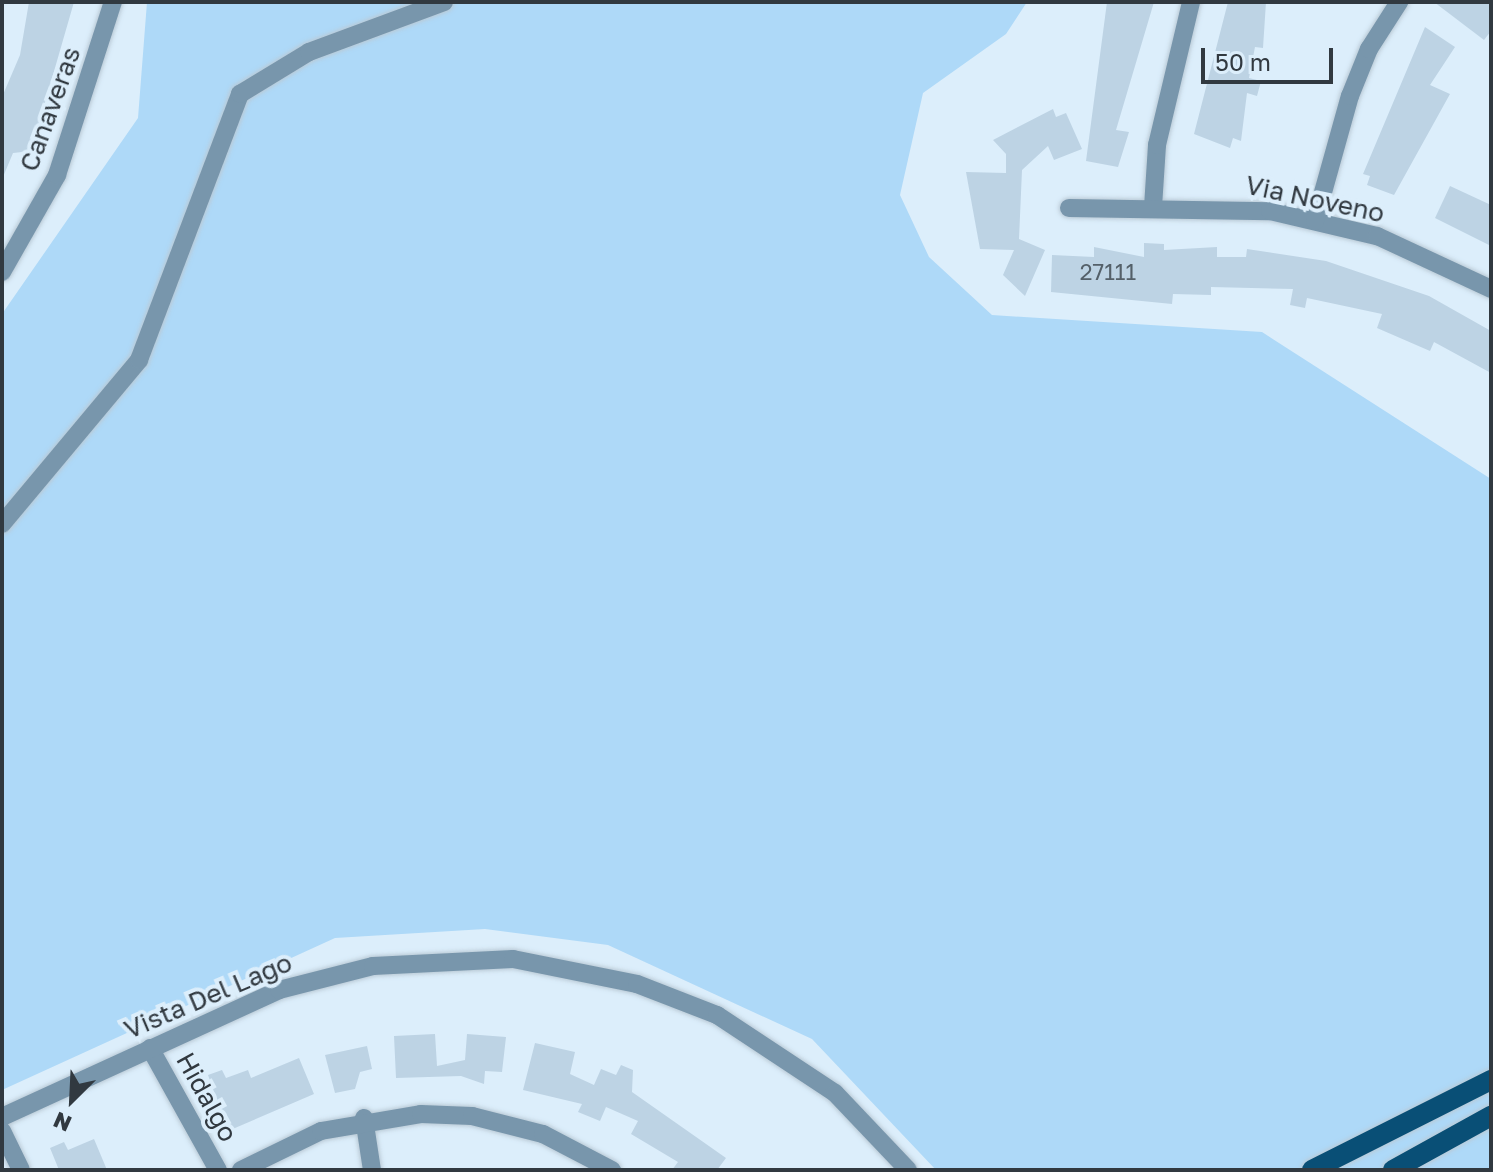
<!DOCTYPE html>
<html>
<head>
<meta charset="utf-8">
<style>
	body { margin:0 }
	#map { position:relative; width:1493px; height:1172px; overflow:hidden; background:#dceefb; font-family:"Golos Text",sans-serif }
	div>[style] { position:absolute }
	.green>* { inset:0; background:#aed9f8 }
	.building>* { inset:0; background:#bdd3e4 }
	.roads { filter:drop-shadow(0 0 2px #bacad6) drop-shadow(0 0 2px #bacad6) }
	.minor>* { height:18px; margin:-9px; padding:0 9px; transform-origin:9px; border-radius:9px; background:#7896ac }
	.major>* { height:20px; margin:-10px; padding:0 10px; transform-origin:10px; border-radius:10px; background:#094f76 }
	span { translate:-50% -50%; white-space:nowrap; text-align:center; line-height:1.15; -webkit-text-stroke:8px #dceefb; paint-order:stroke }
	.number-label { font-size:22px; color:#546069 }
	.number-label span { -webkit-text-stroke-width:0 }
	.street-label { font-size:26px; color:#313940 }
	.frame { position:absolute; inset:0; border:4px solid #313940; pointer-events:none }
	.north { position:absolute; left:32px; top:1060px; width:80px; height:80px; -webkit-text-stroke:6px #dceefb; paint-order:stroke; rotate:204deg; font-size:22px; font-weight:700; line-height:32px; text-align:center; color:#313940 }
	.north::after { content:''; display:block; margin:auto; width:28px; height:36px; background:#313940; clip-path:polygon(50% 0,100% 100%,50% 72%,0 100%) }
	.scale { position:absolute; left:1201px; top:48px; width:132px; height:36px; box-sizing:border-box; border:4px solid #313940; border-top:0; padding-left:10px; font-size:24px; line-height:28px; white-space:nowrap; color:#313940; -webkit-text-stroke:6px #dceefb; paint-order:stroke }
</style>
</head>
<body>
<div id="map">
	<div class="green">
		<i style="clip-path:polygon(147px 2px,1027px 2px,1006px 34px,923px 93px,900px 195px,929px 257px,992px 315px,1262px 332px,1491px 479px,1491px 1170px,936px 1170px,812px 1039px,608px 945px,485px 929px,335px 938px,2px 1090px,2px 314px,138px 118px)"></i>
	</div>
	<div class="building">
		<i style="clip-path:polygon(29px 2px,74px 2px,31px 151px,13px 153px,3px 177px,2px 97px,20px 55px)"></i>
		<i style="clip-path:polygon(1107px 2px,1154px 2px,1116px 130px,1129px 132px,1118px 167px,1086px 161px)"></i>
		<i style="clip-path:polygon(1228px 2px,1266px 2px,1263px 48px,1255px 47px,1249px 78px,1261px 81px,1257px 96px,1247px 93px,1241px 141px,1233px 138px,1230px 148px,1194px 134px)"></i>
		<i style="clip-path:polygon(1434px 2px,1491px 2px,1491px 31px,1484px 40px)"></i>
		<i style="clip-path:polygon(1425px 27px,1455px 47px,1430px 85px,1450px 94px,1394px 195px,1367px 185px,1370px 176px,1363px 174px)"></i>
		<i style="clip-path:polygon(1053px 109px,1056px 117px,1066px 113px,1082px 149px,1054px 160px,1048px 146px,1022px 170px,1019px 239px,1045px 250px,1025px 296px,1003px 275px,1014px 250px,980px 249px,966px 172px,1006px 173px,1006px 154px,993px 140px)"></i>
		<i style="clip-path:polygon(1450px 186px,1491px 205px,1491px 246px,1435px 218px)"></i>
		<i style="clip-path:polygon(1144px 243px,1164px 244px,1164px 250px,1217px 247px,1217px 257px,1246px 257px,1247px 249px,1326px 261px,1429px 296px,1491px 331px,1491px 373px,1434px 342px,1430px 351px,1377px 328px,1382px 314px,1307px 298px,1305px 308px,1290px 305px,1293px 289px,1211px 287px,1211px 295px,1173px 294px,1172px 304px,1051px 292px,1052px 255px,1094px 257px,1094px 247px,1144px 257px)"></i>
		<i style="clip-path:polygon(435px 1034px,437px 1066px,465px 1060px,467px 1034px,506px 1037px,502px 1072px,485px 1071px,484px 1084px,461px 1076px,396px 1078px,394px 1036px)"></i>
		<i style="clip-path:polygon(535px 1043px,575px 1052px,570px 1074px,594px 1085px,601px 1069px,616px 1075px,621px 1065px,633px 1070px,632px 1092px,726px 1158px,717px 1170px,672px 1170px,678px 1162px,631px 1134px,638px 1121px,606px 1107px,600px 1121px,578px 1112px,582px 1104px,523px 1090px)"></i>
		<i style="clip-path:polygon(367px 1046px,372px 1069px,360px 1072px,355px 1089px,335px 1093px,325px 1055px)"></i>
		<i style="clip-path:polygon(299px 1058px,314px 1094px,228px 1131px,208px 1075px,222px 1070px,226px 1078px,248px 1070px,251px 1078px)"></i>
		<i style="clip-path:polygon(94px 1139px,107px 1170px,59px 1170px,50px 1148px,64px 1142px,68px 1150px)"></i>
	</div>
	<div class="roads">
		<div class="minor">
			<i style="left:1153px;top:207px;width:62px;rotate:-86.3deg"></i>
			<i style="left:1157px;top:145px;width:147px;rotate:-76.6deg"></i>
			<i style="left:1069px;top:208px;width:201px;rotate:0.9deg"></i>
			<i style="left:1270px;top:211px;width:110px;rotate:13.2deg"></i>
			<i style="left:1377px;top:236px;width:126px;rotate:24.9deg"></i>
			<i style="left:1315px;top:221px;width:130px;rotate:-74.4deg"></i>
			<i style="left:1350px;top:96px;width:51px;rotate:-68deg"></i>
			<i style="left:1369px;top:49px;width:56px;rotate:-57.4deg"></i>
			<i style="left:2px;top:272px;width:112px;rotate:-60.4deg"></i>
			<i style="left:57px;top:175px;width:182px;rotate:-72.1deg"></i>
			<i style="left:2px;top:524px;width:214px;rotate:-50.1deg"></i>
			<i style="left:139px;top:360px;width:285px;rotate:-69.2deg"></i>
			<i style="left:240px;top:94px;width:81px;rotate:-31.3deg"></i>
			<i style="left:309px;top:52px;width:144px;rotate:-20.3deg"></i>
			<i style="left:150px;top:1048px;width:140px;rotate:60.9deg"></i>
			<i style="left:2px;top:1117px;width:305px;rotate:-24.6deg"></i>
			<i style="left:279px;top:990px;width:97px;rotate:-14.3deg"></i>
			<i style="left:373px;top:966px;width:140px;rotate:-2.9deg"></i>
			<i style="left:513px;top:959px;width:126px;rotate:11.4deg"></i>
			<i style="left:637px;top:984px;width:86px;rotate:21.2deg"></i>
			<i style="left:717px;top:1015px;width:141px;rotate:33.5deg"></i>
			<i style="left:835px;top:1093px;width:106px;rotate:46.5deg"></i>
			<i style="left:364px;top:1118px;width:53px;rotate:81.3deg"></i>
			<i style="left:2px;top:1131px;width:43px;rotate:64deg"></i>
			<i style="left:241px;top:1170px;width:89px;rotate:-26deg"></i>
			<i style="left:321px;top:1131px;width:101px;rotate:-9.6deg"></i>
			<i style="left:421px;top:1114px;width:51px;rotate:2.2deg"></i>
			<i style="left:472px;top:1116px;width:73px;rotate:14.2deg"></i>
			<i style="left:543px;top:1134px;width:78px;rotate:27.6deg"></i>
		</div>
		<div class="major">
			<i style="left:1312px;top:1170px;width:200px;rotate:-26.7deg"></i>
			<i style="left:1393px;top:1170px;width:112px;rotate:-28.9deg"></i>
		</div>
	</div>
	<div class="number-label">
		<span style="left:1108px;top:272px">27111</span>
	</div>
	<div class="street-label">
		<span style="left:50px;top:109px;rotate:-70deg">Canaveras</span>
		<span style="left:1315px;top:199px;rotate:12deg">Via Noveno</span>
		<span style="left:208px;top:996px;rotate:-23deg">Vista Del Lago</span>
		<span style="left:207px;top:1097px;rotate:61deg">Hidalgo</span>
	</div>
	<div class="frame"></div>
	<div class="north">N</div>
	<div class="scale">50 m</div>
</div>
</body>
</html>
